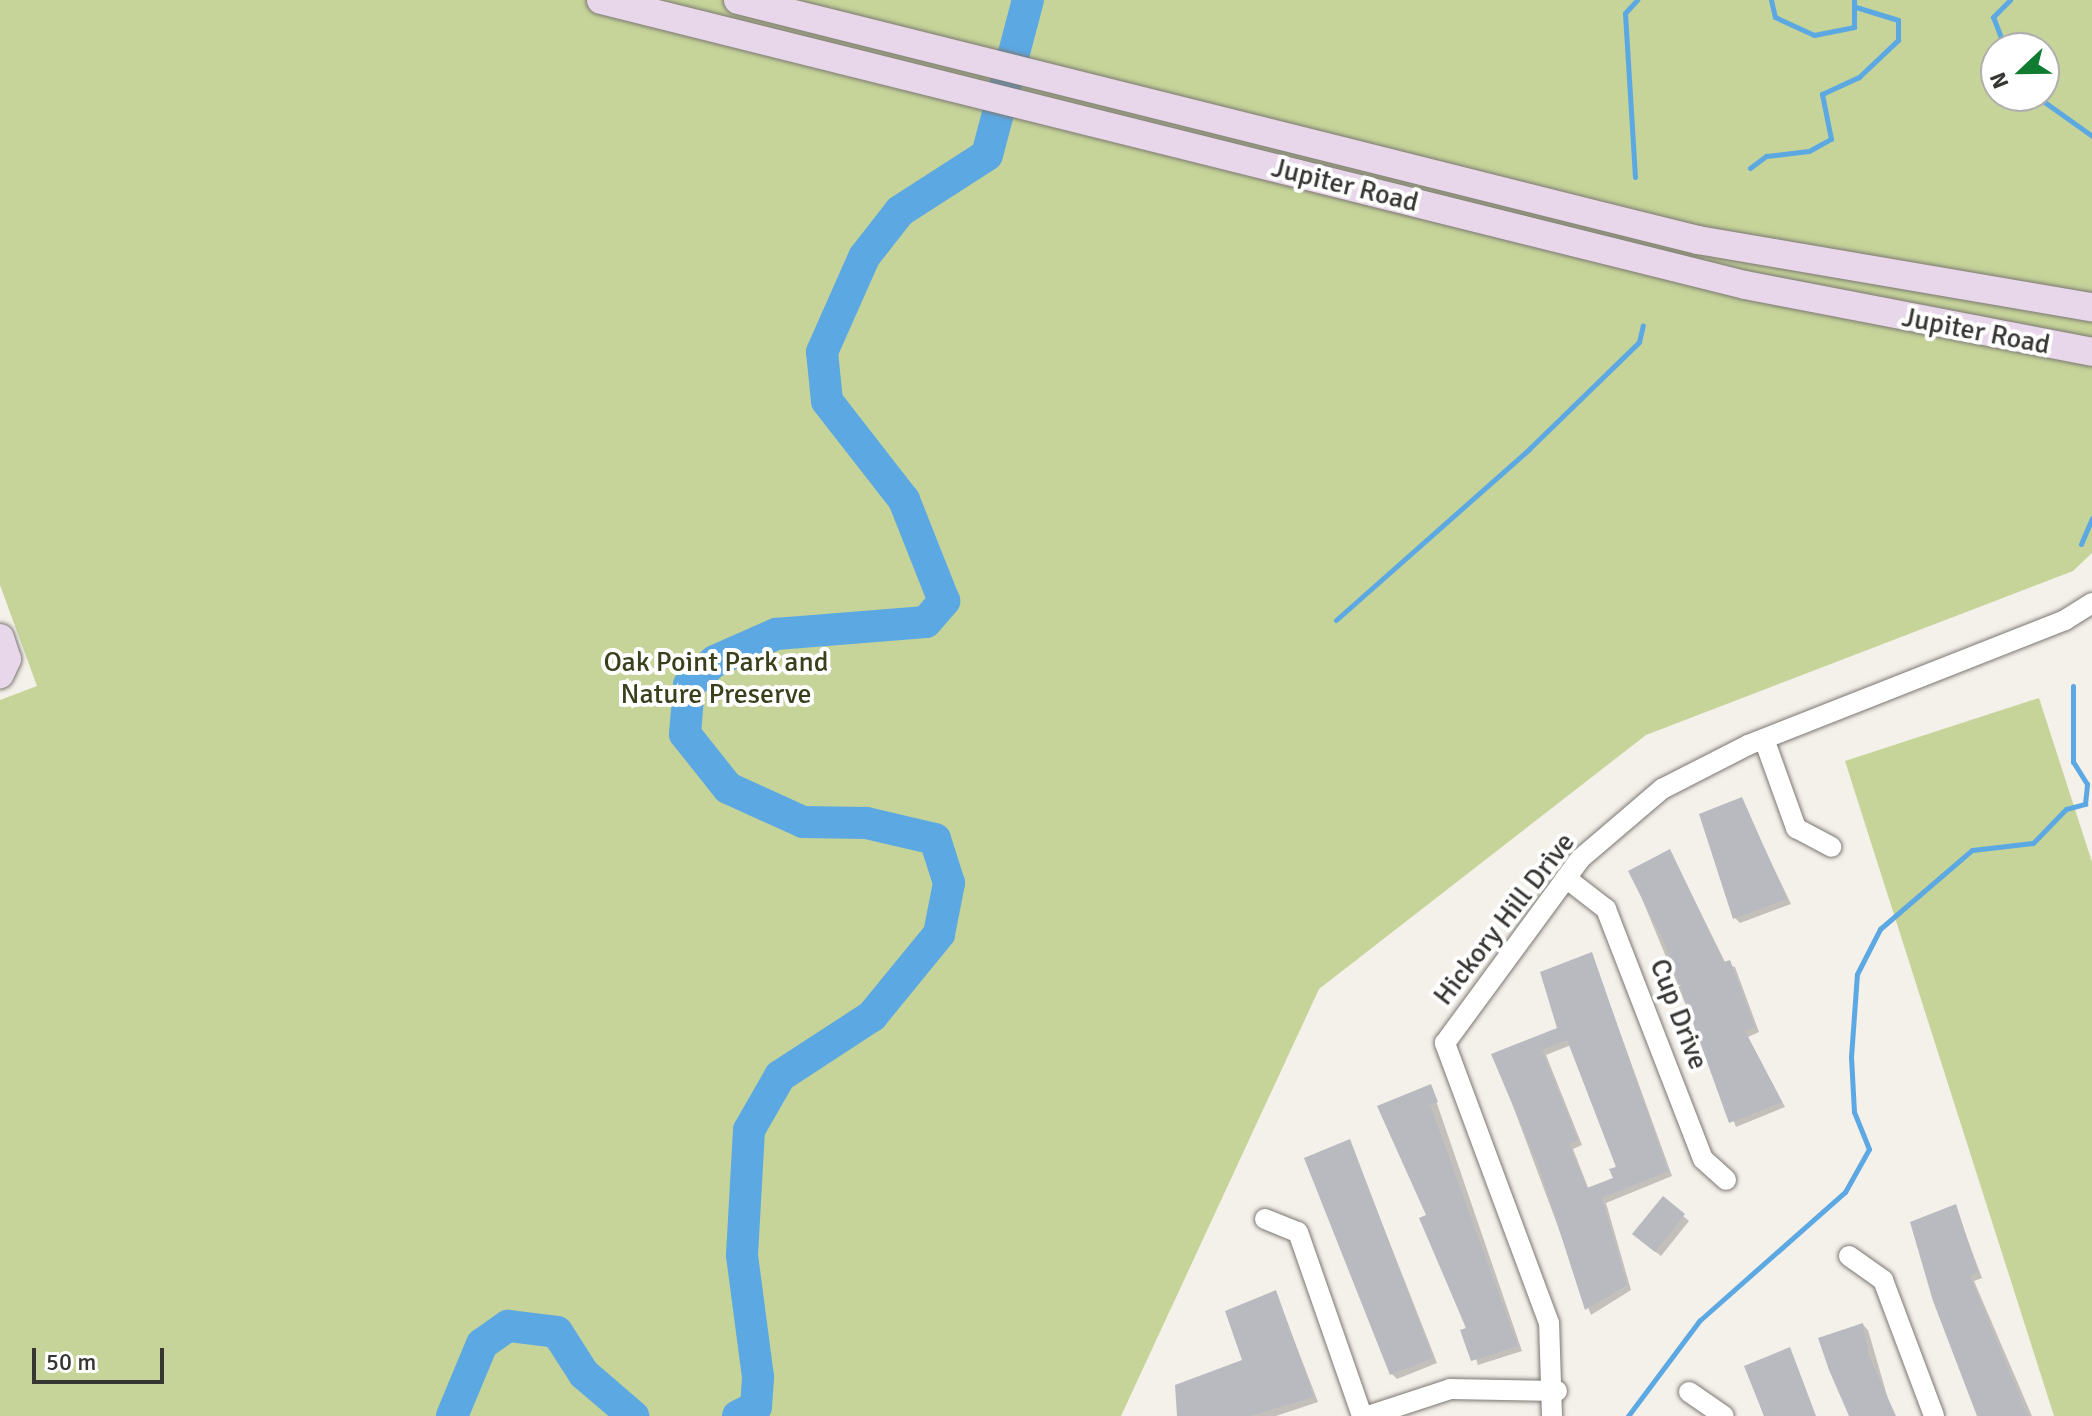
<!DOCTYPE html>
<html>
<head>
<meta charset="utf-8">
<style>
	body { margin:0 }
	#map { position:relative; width:2092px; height:1416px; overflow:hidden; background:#f4f0ea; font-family:Signika,sans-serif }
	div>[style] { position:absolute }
	.green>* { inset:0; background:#c6d499 }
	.shadow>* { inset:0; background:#0003 }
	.stream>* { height:5px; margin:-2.5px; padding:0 2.5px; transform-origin:2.5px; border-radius:2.5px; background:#5ca8e3 }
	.river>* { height:32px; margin:-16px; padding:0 16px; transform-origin:16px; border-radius:16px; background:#5ca8e3 }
	.building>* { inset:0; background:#b9bac0 }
	.roads { filter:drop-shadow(0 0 2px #7b7772) drop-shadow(0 0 2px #7b7772) }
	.street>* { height:20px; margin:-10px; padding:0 10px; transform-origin:10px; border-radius:10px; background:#fff }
	.secondary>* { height:28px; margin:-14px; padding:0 14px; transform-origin:14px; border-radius:14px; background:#e8d7ea }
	span { translate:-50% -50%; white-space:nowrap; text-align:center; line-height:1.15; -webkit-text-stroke:8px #fff; paint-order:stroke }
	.street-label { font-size:28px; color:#373634 }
	.park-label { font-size:28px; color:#39411c }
	.north { position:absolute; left:1980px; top:32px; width:80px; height:80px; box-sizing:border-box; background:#fff; border:2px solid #afafae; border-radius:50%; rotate:248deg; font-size:22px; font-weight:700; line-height:32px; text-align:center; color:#373634 }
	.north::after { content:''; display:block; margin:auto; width:28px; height:36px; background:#107c31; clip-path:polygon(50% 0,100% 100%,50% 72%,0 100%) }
	.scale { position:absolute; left:32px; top:1348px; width:132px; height:36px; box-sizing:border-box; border:4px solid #373634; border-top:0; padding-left:10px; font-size:24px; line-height:28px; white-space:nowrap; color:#373634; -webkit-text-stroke:6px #fff; paint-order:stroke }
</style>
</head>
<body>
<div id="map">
	<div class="green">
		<i style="clip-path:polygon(evenodd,0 0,2092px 0,2092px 553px,2073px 571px,1646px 735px,1319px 989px,1121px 1416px,0 1416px,0 700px,37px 686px,0 585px,0 0,1996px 48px,2044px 48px,2044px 96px,1996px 96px,1996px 48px)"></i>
		<i style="clip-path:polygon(2039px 698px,2092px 862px,2092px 1416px,2054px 1416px,1845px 761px)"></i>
	</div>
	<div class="shadow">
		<i style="clip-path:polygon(1741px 799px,1791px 904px,1740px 923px,1735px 918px)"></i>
		<i style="clip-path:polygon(1670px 851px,1726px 964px,1735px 967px,1759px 1032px,1748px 1037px,1785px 1107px,1736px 1127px,1631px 872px)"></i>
		<i style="clip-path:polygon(evenodd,1592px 955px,1672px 1176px,1606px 1203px,1631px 1290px,1591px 1315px,1494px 1055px,1559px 1029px,1592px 955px,1571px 1045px,1618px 1168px,1615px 1179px,1589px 1190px,1573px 1149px,1582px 1145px,1546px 1055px,1571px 1045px)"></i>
		<i style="clip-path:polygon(1431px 1086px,1522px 1351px,1478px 1365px,1429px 1216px,1379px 1107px)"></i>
		<i style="clip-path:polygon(1350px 1142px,1437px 1363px,1397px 1379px,1392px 1374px)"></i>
		<i style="clip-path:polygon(1663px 1199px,1689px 1221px,1661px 1256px,1640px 1240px)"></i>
		<i style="clip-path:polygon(1955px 1206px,1982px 1278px,1974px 1281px,2032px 1416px,1982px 1416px)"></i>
		<i style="clip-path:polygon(1276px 1293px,1318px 1402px,1276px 1416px,1183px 1416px,1245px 1361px)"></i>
		<i style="clip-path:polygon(1863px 1325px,1868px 1330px,1893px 1416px,1851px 1416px)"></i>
		<i style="clip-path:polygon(1790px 1349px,1814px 1416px,1764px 1416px,1746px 1367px)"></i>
	</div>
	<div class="stream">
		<i style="left:1771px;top:0;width:17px;rotate:77deg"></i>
		<i style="left:1775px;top:17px;width:43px;rotate:24.8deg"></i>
		<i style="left:1814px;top:35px;width:41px;rotate:-11.3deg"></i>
		<i style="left:1854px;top:27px;width:27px;rotate:-90deg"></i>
		<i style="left:2005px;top:48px;width:33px;rotate:-111deg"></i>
		<i style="left:1993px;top:17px;width:24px;rotate:-45deg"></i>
		<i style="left:2044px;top:51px;width:29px;rotate:90deg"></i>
		<i style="left:2036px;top:96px;width:69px;rotate:35.5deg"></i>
		<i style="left:1750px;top:168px;width:20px;rotate:-37deg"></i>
		<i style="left:1766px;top:156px;width:43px;rotate:-6.6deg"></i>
		<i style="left:1809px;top:151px;width:25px;rotate:-29deg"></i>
		<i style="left:1831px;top:139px;width:46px;rotate:-101.3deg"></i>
		<i style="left:1822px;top:94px;width:41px;rotate:-24.7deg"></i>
		<i style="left:1859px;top:77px;width:54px;rotate:-43.5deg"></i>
		<i style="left:1898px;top:40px;width:20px;rotate:-90deg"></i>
		<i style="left:1898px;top:20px;width:44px;rotate:-162.8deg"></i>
		<i style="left:1635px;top:177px;width:164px;rotate:-93.5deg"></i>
		<i style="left:1625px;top:13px;width:18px;rotate:-47deg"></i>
		<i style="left:2081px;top:544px;width:28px;rotate:-67deg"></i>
		<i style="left:1336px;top:620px;width:258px;rotate:-41.5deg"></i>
		<i style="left:1529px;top:449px;width:153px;rotate:-44.2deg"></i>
		<i style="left:1639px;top:342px;width:17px;rotate:-77deg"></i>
		<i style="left:1628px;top:1416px;width:119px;rotate:-53.2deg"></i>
		<i style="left:1699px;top:1321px;width:195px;rotate:-41.5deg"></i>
		<i style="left:1845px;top:1192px;width:49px;rotate:-60.8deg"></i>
		<i style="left:1869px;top:1149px;width:40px;rotate:-112deg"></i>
		<i style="left:1854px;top:1112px;width:55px;rotate:-93.1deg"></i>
		<i style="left:1851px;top:1057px;width:83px;rotate:-85.9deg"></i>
		<i style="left:1857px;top:974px;width:51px;rotate:-62.9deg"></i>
		<i style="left:1880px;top:929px;width:121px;rotate:-40.7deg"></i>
		<i style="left:1972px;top:850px;width:61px;rotate:-6.5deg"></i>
		<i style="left:2033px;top:843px;width:47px;rotate:-45.9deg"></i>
		<i style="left:2066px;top:809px;width:20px;rotate:-15deg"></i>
		<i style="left:2085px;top:804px;width:20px;rotate:-84deg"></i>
		<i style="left:2087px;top:784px;width:26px;rotate:-122deg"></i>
		<i style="left:2073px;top:762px;width:76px;rotate:-90deg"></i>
	</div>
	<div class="river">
		<i style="left:452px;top:1416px;width:78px;rotate:-67.4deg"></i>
		<i style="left:482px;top:1344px;width:32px;rotate:-35deg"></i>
		<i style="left:508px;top:1326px;width:49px;rotate:7deg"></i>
		<i style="left:557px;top:1332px;width:50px;rotate:57.3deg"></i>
		<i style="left:584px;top:1374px;width:65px;rotate:40.6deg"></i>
		<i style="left:738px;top:1416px;width:20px;rotate:-27deg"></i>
		<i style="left:756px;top:1407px;width:30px;rotate:-86deg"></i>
		<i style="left:758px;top:1377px;width:123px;rotate:-97.5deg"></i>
		<i style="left:742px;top:1255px;width:125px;rotate:-86.8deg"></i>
		<i style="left:749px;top:1130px;width:62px;rotate:-60.1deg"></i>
		<i style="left:780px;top:1076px;width:110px;rotate:-33.1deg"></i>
		<i style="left:872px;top:1016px;width:106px;rotate:-50.7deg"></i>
		<i style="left:939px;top:934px;width:52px;rotate:-78.9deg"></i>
		<i style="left:949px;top:883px;width:46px;rotate:-107.7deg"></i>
		<i style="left:935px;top:839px;width:71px;rotate:-166.9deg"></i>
		<i style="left:866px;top:823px;width:63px;rotate:-179.1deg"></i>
		<i style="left:803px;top:822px;width:82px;rotate:-155.6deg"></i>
		<i style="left:728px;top:788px;width:69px;rotate:-128.5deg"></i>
		<i style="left:685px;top:734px;width:49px;rotate:-85.3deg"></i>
		<i style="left:689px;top:685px;width:35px;rotate:-43deg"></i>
		<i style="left:715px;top:661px;width:67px;rotate:-23.9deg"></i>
		<i style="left:776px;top:634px;width:150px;rotate:-4.6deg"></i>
		<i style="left:926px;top:622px;width:28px;rotate:-49deg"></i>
		<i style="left:944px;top:601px;width:109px;rotate:-111.6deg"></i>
		<i style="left:904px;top:500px;width:125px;rotate:-127.9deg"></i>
		<i style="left:827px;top:401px;width:49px;rotate:-95.8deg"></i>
		<i style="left:822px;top:352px;width:104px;rotate:-66.1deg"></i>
		<i style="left:864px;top:257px;width:58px;rotate:-52deg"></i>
		<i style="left:900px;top:211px;width:103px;rotate:-32.8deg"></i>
		<i style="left:987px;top:155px;width:160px;rotate:-75.2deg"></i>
	</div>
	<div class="building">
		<i style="clip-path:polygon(1742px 797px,1787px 899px,1733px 919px,1699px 814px)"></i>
		<i style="clip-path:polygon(1670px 849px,1724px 962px,1730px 960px,1755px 1027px,1745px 1031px,1782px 1102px,1729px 1123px,1664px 942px,1628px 871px)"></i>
		<i style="clip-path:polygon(evenodd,1592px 952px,1668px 1171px,1602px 1198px,1627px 1285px,1585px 1310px,1539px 1167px,1491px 1054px,1557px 1028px,1540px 972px,1592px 952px,1567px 1040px,1616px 1167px,1609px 1169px,1613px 1178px,1587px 1188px,1569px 1144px,1578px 1140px,1542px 1050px,1567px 1040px)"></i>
		<i style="clip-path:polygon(1431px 1084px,1438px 1102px,1430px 1105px,1518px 1346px,1471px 1361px,1460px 1330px,1466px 1328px,1419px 1218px,1426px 1215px,1377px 1106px)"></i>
		<i style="clip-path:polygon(1350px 1139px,1433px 1358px,1390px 1375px,1304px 1158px)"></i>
		<i style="clip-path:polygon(1663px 1196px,1685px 1214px,1655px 1252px,1632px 1234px)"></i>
		<i style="clip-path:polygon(1956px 1204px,1978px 1272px,1970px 1276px,2028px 1416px,1977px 1416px,1933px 1301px,1910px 1222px)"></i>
		<i style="clip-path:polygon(1276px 1290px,1314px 1397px,1250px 1416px,1177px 1416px,1175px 1385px,1242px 1360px,1225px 1311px)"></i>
		<i style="clip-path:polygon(1863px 1323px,1869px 1356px,1896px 1416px,1849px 1416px,1829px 1370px,1818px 1338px)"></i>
		<i style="clip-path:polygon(1790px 1347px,1816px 1416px,1764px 1416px,1744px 1366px)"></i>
	</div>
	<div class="roads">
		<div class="street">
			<i style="left:1764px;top:739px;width:95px;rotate:70.2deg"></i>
			<i style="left:1796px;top:828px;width:40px;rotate:28deg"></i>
			<i style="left:1566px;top:878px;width:51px;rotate:37.8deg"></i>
			<i style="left:1606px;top:909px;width:268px;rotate:68.8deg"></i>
			<i style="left:1703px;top:1159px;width:31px;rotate:42deg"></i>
			<i style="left:1265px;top:1219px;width:35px;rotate:22deg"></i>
			<i style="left:1298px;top:1232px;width:195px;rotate:70.8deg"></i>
			<i style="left:1849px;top:1256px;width:42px;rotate:35.2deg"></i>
			<i style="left:1883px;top:1280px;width:145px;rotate:69.4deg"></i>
			<i style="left:1689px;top:1392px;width:42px;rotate:34.4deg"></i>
			<i style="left:1368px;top:1416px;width:86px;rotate:-18.2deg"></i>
			<i style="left:1450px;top:1389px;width:107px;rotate:1.1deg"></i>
			<i style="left:1552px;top:1416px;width:93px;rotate:-91.8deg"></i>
			<i style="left:1549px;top:1323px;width:299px;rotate:-110.4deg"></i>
			<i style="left:1445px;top:1043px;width:228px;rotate:-53.7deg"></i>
			<i style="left:1580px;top:859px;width:108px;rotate:-40.5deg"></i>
			<i style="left:1662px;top:789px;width:97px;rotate:-27.1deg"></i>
			<i style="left:1748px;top:745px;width:341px;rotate:-21.5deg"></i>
			<i style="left:2065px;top:620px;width:32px;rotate:-32deg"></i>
		</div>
		<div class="secondary">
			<i style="left:601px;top:0;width:1179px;rotate:13.99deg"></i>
			<i style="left:1745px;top:285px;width:353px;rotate:10.9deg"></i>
			<i style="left:738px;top:0;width:990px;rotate:14.04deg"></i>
			<i style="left:1698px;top:240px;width:400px;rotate:9.7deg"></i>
			<i style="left:0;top:638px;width:22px;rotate:72deg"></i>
			<i style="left:7px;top:659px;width:17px;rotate:115deg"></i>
		</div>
	</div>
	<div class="street-label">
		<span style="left:1345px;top:185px;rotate:14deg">Jupiter Road</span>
		<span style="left:1976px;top:331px;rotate:11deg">Jupiter Road</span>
		<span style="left:1504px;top:919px;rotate:-52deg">Hickory Hill Drive</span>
		<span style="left:1679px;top:1014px;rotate:69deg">Cup Drive</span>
	</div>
	<div class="park-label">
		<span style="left:716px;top:678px">Oak Point Park and<br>Nature Preserve</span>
	</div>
	<div class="north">N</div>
	<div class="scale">50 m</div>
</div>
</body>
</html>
